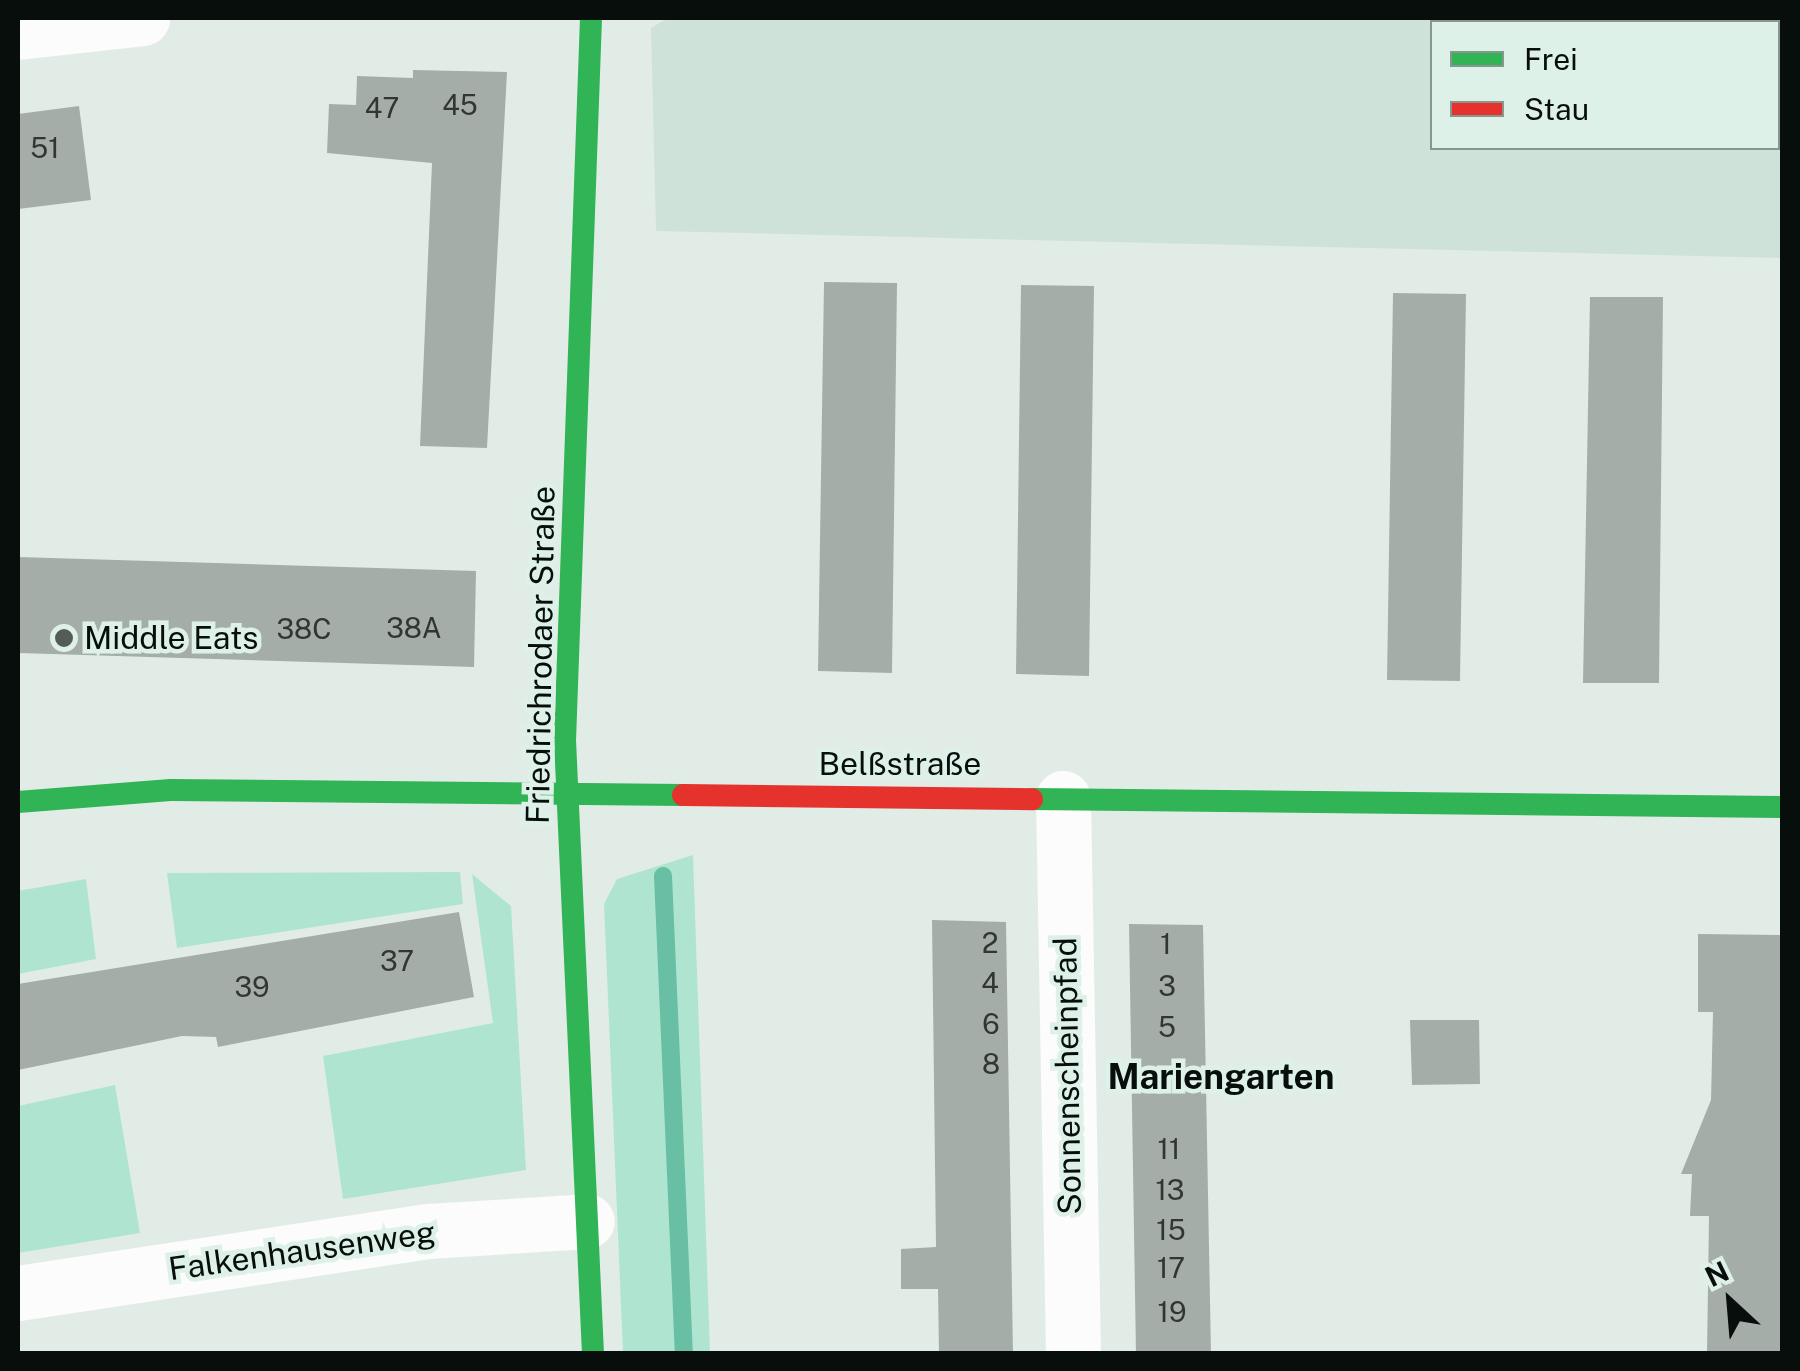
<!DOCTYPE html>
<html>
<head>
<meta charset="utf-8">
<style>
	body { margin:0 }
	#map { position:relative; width:1800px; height:1371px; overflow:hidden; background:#e2ece7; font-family:"Public Sans",sans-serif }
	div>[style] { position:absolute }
	.built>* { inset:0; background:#cfe2d9 }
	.green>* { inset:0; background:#afe5d0 }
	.stream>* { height:18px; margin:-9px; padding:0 9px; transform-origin:9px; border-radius:9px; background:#68bfa3 }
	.building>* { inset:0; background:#a5ada9 }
	.street>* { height:55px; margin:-27.5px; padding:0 27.5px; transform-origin:27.5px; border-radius:27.5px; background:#fbfcfb }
	.fast>* { height:22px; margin:-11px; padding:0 11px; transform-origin:11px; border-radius:11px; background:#30b455 }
	.jam>* { height:22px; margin:-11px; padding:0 11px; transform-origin:11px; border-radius:11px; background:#e5322d }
	.dots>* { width:28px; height:28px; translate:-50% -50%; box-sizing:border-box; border:5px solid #ddf1e8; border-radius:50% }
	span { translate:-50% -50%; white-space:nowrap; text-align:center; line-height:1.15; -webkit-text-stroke:9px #ddf1e8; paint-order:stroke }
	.number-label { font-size:28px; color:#2f3633 }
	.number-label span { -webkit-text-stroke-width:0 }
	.poi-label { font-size:32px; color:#080e0c }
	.left { translate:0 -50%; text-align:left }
	.street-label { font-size:32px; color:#080e0c }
	.neighbourhood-label { font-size:35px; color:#080e0c; font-weight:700 }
	.frame { position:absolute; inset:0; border:20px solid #080e0c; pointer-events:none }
	.legend { position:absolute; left:1430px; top:20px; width:350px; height:130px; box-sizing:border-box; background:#ddf1e8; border:2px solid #889690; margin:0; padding:12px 18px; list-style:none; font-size:30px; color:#080e0c }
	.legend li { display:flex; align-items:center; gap:20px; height:50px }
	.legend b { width:50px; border:2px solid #889690 }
	.north { position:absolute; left:1680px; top:1251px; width:100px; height:100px; -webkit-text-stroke:8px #ddf1e8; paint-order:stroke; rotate:334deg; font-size:28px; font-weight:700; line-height:40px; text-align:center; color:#080e0c }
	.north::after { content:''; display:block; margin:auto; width:35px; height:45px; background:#080e0c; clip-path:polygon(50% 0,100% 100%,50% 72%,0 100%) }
</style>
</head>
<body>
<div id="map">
	<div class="built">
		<i style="clip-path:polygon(evenodd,668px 18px,1782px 18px,1782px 258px,656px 231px,651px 28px,668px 18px,1778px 22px,1778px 148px,1432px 148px,1432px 22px,1778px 22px)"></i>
	</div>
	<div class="green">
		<i style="clip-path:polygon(693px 855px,710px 1353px,623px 1353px,604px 904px,617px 879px)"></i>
		<i style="clip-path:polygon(460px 872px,463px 904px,177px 948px,167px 873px)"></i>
		<i style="clip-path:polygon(472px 874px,511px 906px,526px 1170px,343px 1199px,323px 1056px,493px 1023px)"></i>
		<i style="clip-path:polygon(86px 879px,96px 959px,18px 974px,18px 891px)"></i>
		<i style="clip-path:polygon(115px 1085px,140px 1233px,18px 1253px,18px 1106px)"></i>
	</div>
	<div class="stream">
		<i style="left:663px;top:876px;width:478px;rotate:87.5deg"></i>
	</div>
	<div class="building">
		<i style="clip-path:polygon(413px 70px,507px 72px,487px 448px,420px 446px,432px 163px,327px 153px,329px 104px,356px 105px,357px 76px,413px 78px)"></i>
		<i style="clip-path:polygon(79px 106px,91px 200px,18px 209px,18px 114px)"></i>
		<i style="clip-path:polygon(824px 282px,897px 283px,892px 673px,818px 671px)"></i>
		<i style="clip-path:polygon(1021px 285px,1094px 286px,1089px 676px,1016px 674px)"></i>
		<i style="clip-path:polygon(1393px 293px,1466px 294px,1460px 681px,1387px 680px)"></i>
		<i style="clip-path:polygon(1590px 297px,1663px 297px,1659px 683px,1583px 683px)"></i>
		<i style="clip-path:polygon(18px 557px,476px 571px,474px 667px,18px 653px)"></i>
		<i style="clip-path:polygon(459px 912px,474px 997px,218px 1047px,216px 1037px,182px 1036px,18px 1070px,18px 984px)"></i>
		<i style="clip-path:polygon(932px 920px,1006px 922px,1013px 1354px,939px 1354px,938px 1289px,901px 1289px,901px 1249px,936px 1247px)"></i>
		<i style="clip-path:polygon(1129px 924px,1203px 925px,1211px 1354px,1136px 1354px)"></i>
		<i style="clip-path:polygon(1698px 934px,1782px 935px,1782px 1354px,1707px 1354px,1709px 1216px,1690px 1216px,1692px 1174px,1681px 1174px,1711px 1100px,1713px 1012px,1698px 1012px)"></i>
		<i style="clip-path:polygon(1410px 1020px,1479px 1020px,1480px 1084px,1412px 1085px)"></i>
	</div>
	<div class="street">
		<i style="left:18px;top:32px;width:125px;rotate:-6.4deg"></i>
		<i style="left:1063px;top:798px;width:556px;rotate:88.97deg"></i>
		<i style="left:18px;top:1293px;width:416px;rotate:-8.6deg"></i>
		<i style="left:429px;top:1231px;width:158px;rotate:-3.6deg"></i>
	</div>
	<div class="fast">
		<i style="left:591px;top:18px;width:722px;rotate:92.06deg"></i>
		<i style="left:565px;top:740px;width:615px;rotate:87.39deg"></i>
		<i style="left:1032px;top:799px;width:750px;rotate:0.61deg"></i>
		<i style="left:18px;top:802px;width:153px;rotate:-4.5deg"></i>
		<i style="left:171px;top:790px;width:512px;rotate:0.56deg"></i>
	</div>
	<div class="jam">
		<i style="left:683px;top:795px;width:349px;rotate:0.7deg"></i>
	</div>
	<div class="dots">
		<i style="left:64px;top:638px;background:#545c59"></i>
	</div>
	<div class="number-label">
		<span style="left:460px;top:105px">45</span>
		<span style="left:382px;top:108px">47</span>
		<span style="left:45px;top:148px">51</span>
		<span style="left:414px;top:628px">38A</span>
		<span style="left:304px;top:629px">38C</span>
		<span style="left:990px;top:943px">2</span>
		<span style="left:1166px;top:944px">1</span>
		<span style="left:397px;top:961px">37</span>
		<span style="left:990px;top:983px">4</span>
		<span style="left:1167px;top:986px">3</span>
		<span style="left:252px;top:987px">39</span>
		<span style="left:991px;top:1024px">6</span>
		<span style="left:1167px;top:1027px">5</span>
		<span style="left:991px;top:1064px">8</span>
		<span style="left:1169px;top:1149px">11</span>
		<span style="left:1170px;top:1190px">13</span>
		<span style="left:1171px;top:1230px">15</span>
		<span style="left:1171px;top:1268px">17</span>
		<span style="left:1172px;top:1312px">19</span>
	</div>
	<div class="poi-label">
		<span class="left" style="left:84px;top:638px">Middle Eats</span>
	</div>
	<div class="street-label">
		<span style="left:541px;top:655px;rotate:-89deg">Friedrichrodaer Straße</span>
		<span style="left:900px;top:764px">Belßstraße</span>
		<span style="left:1068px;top:1076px;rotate:-91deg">Sonnenscheinpfad</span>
		<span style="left:302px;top:1251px;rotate:-8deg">Falkenhausenweg</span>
	</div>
	<div class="neighbourhood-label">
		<span style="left:1221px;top:1077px">Mariengarten</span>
	</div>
	<div class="frame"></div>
	<ul class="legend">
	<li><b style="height:12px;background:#30b455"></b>Frei</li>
	<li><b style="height:12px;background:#e5322d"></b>Stau</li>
	</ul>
	<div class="north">N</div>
</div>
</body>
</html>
